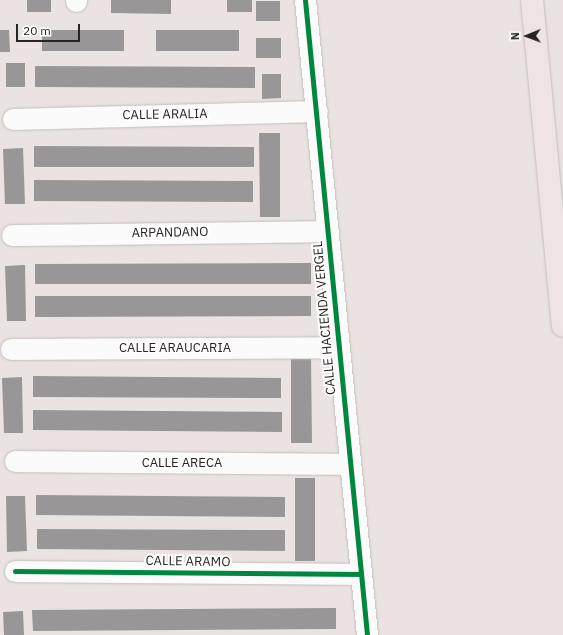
<!DOCTYPE html>
<html>
<head>
<meta charset="utf-8">
<style>
	body { margin:0 }
	#map { position:relative; width:563px; height:635px; overflow:hidden; background:#eae3e2; font-family:"IBM Plex Sans",sans-serif }
	div>[style] { position:absolute }
	.building>* { inset:0; background:#989696 }
	.roads { filter:drop-shadow(0 0 1px #c3bebd) drop-shadow(0 0 1px #c3bebd) }
	.minor>* { height:21px; margin:-10.5px; padding:0 10.5px; transform-origin:10.5px; border-radius:10.5px; background:#fcfbfb }
	.highway>* { height:22px; margin:-11px; padding:0 11px; transform-origin:11px; border-radius:11px; background:#efe4e3 }
	.cycleway>* { height:5px; margin:-2.5px; padding:0 2.5px; transform-origin:2.5px; border-radius:2.5px; background:#00873e }
	span { translate:-50% -50%; white-space:nowrap; text-align:center; line-height:1.15; -webkit-text-stroke:4px #fff; paint-order:stroke }
	.street-label { font-size:13px; color:#292423 }
	.north { position:absolute; left:507px; top:16px; width:40px; height:40px; -webkit-text-stroke:3px #fff; paint-order:stroke; rotate:269deg; font-size:11px; font-weight:700; line-height:16px; text-align:center; color:#292423 }
	.north::after { content:''; display:block; margin:auto; width:14px; height:18px; background:#292423; clip-path:polygon(50% 0,100% 100%,50% 72%,0 100%) }
	.scale { position:absolute; left:16px; top:24px; width:64px; height:18px; box-sizing:border-box; border:2px solid #292423; border-top:0; padding-left:5px; font-size:12px; line-height:14px; white-space:nowrap; color:#292423; -webkit-text-stroke:3px #fff; paint-order:stroke }
</style>
</head>
<body>
<div id="map">
	<div class="building">
		<i style="clip-path:polygon(27px 0,51px 0,51px 12px,27px 12px)"></i>
		<i style="clip-path:polygon(111px 0,171px 0,171px 14px,111px 13px)"></i>
		<i style="clip-path:polygon(227px 0,252px 0,252px 12px,227px 12px)"></i>
		<i style="clip-path:polygon(256px 1px,280px 1px,280px 21px,256px 21px)"></i>
		<i style="clip-path:polygon(0 30px,9px 30px,10px 52px,0 52px)"></i>
		<i style="clip-path:polygon(42px 30px,124px 30px,124px 51px,42px 51px)"></i>
		<i style="clip-path:polygon(156px 30px,239px 30px,239px 51px,156px 51px)"></i>
		<i style="clip-path:polygon(256px 38px,281px 38px,281px 58px,256px 58px)"></i>
		<i style="clip-path:polygon(6px 63px,25px 63px,25px 87px,6px 87px)"></i>
		<i style="clip-path:polygon(35px 66px,255px 67px,255px 88px,35px 87px)"></i>
		<i style="clip-path:polygon(262px 74px,281px 74px,281px 98px,262px 99px)"></i>
		<i style="clip-path:polygon(259px 133px,280px 133px,280px 217px,260px 217px)"></i>
		<i style="clip-path:polygon(34px 146px,254px 147px,254px 167px,34px 167px)"></i>
		<i style="clip-path:polygon(23px 148px,25px 204px,5px 204px,3px 149px)"></i>
		<i style="clip-path:polygon(34px 180px,253px 181px,253px 202px,34px 201px)"></i>
		<i style="clip-path:polygon(311px 263px,311px 284px,35px 284px,35px 264px)"></i>
		<i style="clip-path:polygon(25px 265px,26px 321px,7px 321px,5px 266px)"></i>
		<i style="clip-path:polygon(35px 296px,311px 296px,311px 316px,35px 317px)"></i>
		<i style="clip-path:polygon(291px 359px,311px 359px,312px 443px,291px 443px)"></i>
		<i style="clip-path:polygon(33px 376px,281px 378px,281px 398px,33px 397px)"></i>
		<i style="clip-path:polygon(22px 377px,23px 433px,4px 433px,2px 378px)"></i>
		<i style="clip-path:polygon(33px 410px,282px 412px,282px 432px,33px 430px)"></i>
		<i style="clip-path:polygon(295px 478px,315px 478px,315px 561px,295px 561px)"></i>
		<i style="clip-path:polygon(36px 495px,285px 497px,285px 517px,36px 515px)"></i>
		<i style="clip-path:polygon(6px 496px,25px 496px,27px 551px,7px 552px)"></i>
		<i style="clip-path:polygon(37px 529px,285px 530px,285px 551px,37px 549px)"></i>
		<i style="clip-path:polygon(336px 608px,336px 629px,33px 631px,32px 610px)"></i>
		<i style="clip-path:polygon(23px 611px,24px 635px,4px 635px,3px 612px)"></i>
	</div>
	<div class="roads">
		<div class="minor">
			<i style="left:305px;top:0;width:638px;rotate:84.42deg"></i>
			<i style="left:76px;top:1px;width:1px;rotate:-90deg"></i>
			<i style="left:13px;top:119px;width:304px;rotate:-1.5deg"></i>
			<i style="left:12px;top:235px;width:316px;rotate:-0.7deg"></i>
			<i style="left:11px;top:349px;width:328px;rotate:-0.3deg"></i>
			<i style="left:15px;top:461px;width:335px;rotate:0.5deg"></i>
			<i style="left:15px;top:571px;width:346px;rotate:0.5deg"></i>
		</div>
		<div class="highway">
			<i style="left:532px;top:0;width:327px;rotate:84.6deg"></i>
		</div>
	</div>
	<div class="cycleway">
		<i style="left:305px;top:0;width:638px;rotate:84.42deg"></i>
		<i style="left:15px;top:571px;width:346px;rotate:0.5deg"></i>
	</div>
	<div class="street-label">
		<span style="left:165px;top:115px;rotate:-1deg">CALLE ARALIA</span>
		<span style="left:170px;top:233px;rotate:-1deg">ARPANDANO</span>
		<span style="left:325px;top:318px;rotate:-95deg">CALLE HACIENDA VERGEL</span>
		<span style="left:175px;top:348px">CALLE ARAUCARIA</span>
		<span style="left:182px;top:463px">CALLE ARECA</span>
		<span style="left:188px;top:562px;rotate:1deg">CALLE ARAMO</span>
	</div>
	<div class="north">N</div>
	<div class="scale">20 m</div>
</div>
</body>
</html>
